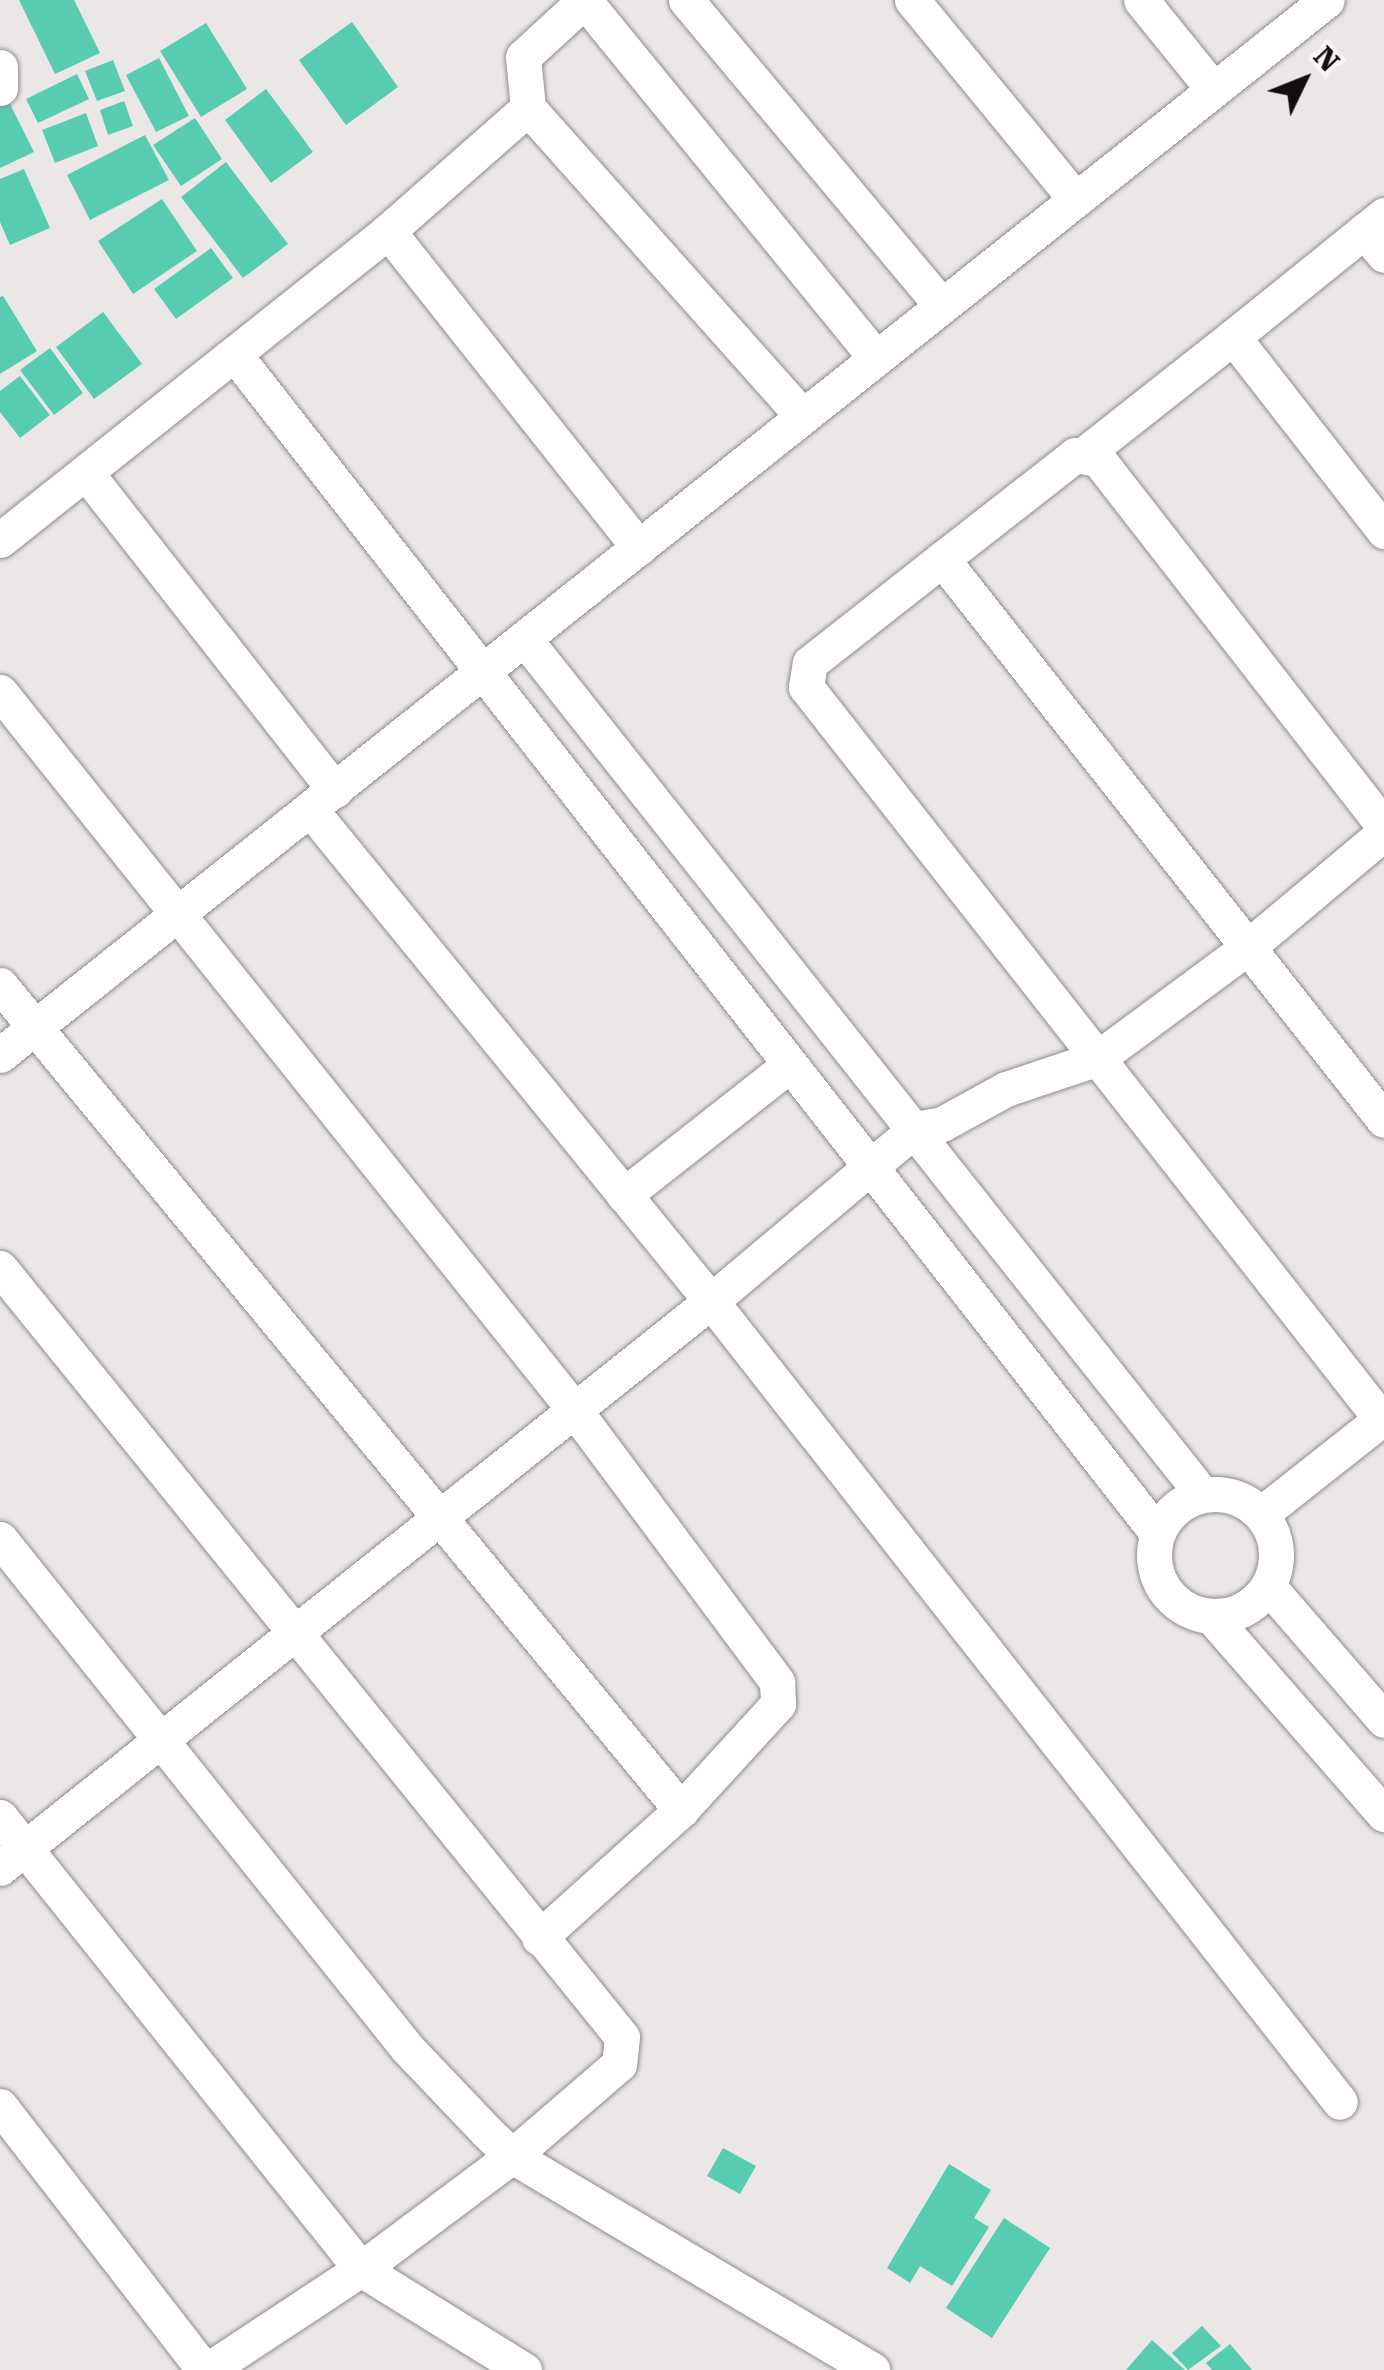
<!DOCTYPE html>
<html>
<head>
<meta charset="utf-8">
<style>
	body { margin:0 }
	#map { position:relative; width:1384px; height:2370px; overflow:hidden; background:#ece7e7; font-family:"Roboto Serif",serif }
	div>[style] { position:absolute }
	.building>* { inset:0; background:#58ccb0 }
	.roads { filter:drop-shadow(0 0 2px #8f8b8b) drop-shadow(0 0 2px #8f8b8b) }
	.street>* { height:35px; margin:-17.5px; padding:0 17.5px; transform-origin:17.5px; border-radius:17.5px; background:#fff }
	.street>.ring { margin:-17.5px; padding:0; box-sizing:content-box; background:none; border:35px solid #fff; border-radius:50% }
	span { translate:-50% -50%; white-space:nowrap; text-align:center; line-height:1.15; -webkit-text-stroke:8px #f9f4f4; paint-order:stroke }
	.north { position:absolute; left:1254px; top:30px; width:100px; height:100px; -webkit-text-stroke:8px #f9f4f4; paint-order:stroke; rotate:47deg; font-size:28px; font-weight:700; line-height:40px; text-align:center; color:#100e0e }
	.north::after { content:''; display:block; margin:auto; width:35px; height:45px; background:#100e0e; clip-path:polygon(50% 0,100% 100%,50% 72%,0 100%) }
</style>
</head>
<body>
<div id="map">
	<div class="building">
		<i style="clip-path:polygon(19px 0,74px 0,100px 53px,55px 74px)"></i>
		<i style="clip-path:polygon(352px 22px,398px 87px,346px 125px,299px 60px)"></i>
		<i style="clip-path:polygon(206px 23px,247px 89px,201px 117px,160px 51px)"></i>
		<i style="clip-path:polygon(159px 58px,189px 116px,156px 132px,126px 75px)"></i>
		<i style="clip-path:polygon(113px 60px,125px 91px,97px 101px,85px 71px)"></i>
		<i style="clip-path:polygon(77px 74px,89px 99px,38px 123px,26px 99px)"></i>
		<i style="clip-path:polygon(266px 89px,313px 152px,271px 183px,225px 120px)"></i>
		<i style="clip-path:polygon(8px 100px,34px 152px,0 168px,0 104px)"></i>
		<i style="clip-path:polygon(124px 101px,133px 126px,108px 135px,100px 110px)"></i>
		<i style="clip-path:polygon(86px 113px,98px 146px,55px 163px,42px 130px)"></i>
		<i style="clip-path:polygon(195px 118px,222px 159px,181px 186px,153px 145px)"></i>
		<i style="clip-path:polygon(145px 135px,169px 180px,90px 220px,67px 175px)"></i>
		<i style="clip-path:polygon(226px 162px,288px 244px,243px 278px,181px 197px)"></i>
		<i style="clip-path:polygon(24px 169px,50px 228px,10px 245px,0 222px,0 179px)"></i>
		<i style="clip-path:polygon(162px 199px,197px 251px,133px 294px,98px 241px)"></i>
		<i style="clip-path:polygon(211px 248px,233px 278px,176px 319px,154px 289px)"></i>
		<i style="clip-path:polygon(3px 296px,37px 351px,0 374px,0 297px)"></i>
		<i style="clip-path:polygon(103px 312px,142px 364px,94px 399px,56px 347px)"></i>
		<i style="clip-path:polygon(50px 348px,83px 393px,54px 415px,20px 370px)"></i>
		<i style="clip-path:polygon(20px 376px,50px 415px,20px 438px,0 412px,0 391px)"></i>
		<i style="clip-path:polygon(723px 2148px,756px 2166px,740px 2194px,707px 2176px)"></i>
		<i style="clip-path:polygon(949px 2164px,991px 2190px,974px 2218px,989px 2227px,952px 2286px,920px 2266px,910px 2283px,887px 2268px)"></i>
		<i style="clip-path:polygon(1004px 2218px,1050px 2248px,992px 2338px,946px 2308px)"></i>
		<i style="clip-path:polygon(1202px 2326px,1221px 2346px,1188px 2370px,1172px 2353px)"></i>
		<i style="clip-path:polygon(1152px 2340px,1185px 2370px,1126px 2370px)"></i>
		<i style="clip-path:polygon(1230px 2344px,1252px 2370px,1212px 2370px,1206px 2363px)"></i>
	</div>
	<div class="roads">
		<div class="street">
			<i style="left:584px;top:0;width:462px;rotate:50.8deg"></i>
			<i style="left:585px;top:0;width:84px;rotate:137.4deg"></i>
			<i style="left:523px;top:57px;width:51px;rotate:84.4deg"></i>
			<i style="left:528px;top:108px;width:411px;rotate:48.3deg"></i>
			<i style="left:686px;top:0;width:398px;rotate:50.1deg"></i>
			<i style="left:912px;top:0;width:255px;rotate:50.6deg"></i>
			<i style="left:1141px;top:0;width:114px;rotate:51deg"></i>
			<i style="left:0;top:67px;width:21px;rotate:90deg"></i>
			<i style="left:1384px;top:215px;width:194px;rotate:141.1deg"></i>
			<i style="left:1233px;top:337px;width:246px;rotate:52.1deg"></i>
			<i style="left:388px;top:231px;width:404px;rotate:51.6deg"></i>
			<i style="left:1364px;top:231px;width:31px;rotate:50deg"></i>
			<i style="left:235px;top:355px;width:1496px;rotate:51.95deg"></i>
			<i style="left:1086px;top:453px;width:187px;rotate:-38.3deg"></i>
			<i style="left:87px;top:474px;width:402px;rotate:51.9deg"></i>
			<i style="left:0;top:540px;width:496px;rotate:-38.5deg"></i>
			<i style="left:388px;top:231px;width:186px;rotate:-41.3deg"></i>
			<i style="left:942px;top:559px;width:169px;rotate:-38deg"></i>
			<i style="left:1075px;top:455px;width:23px;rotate:10deg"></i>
			<i style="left:1098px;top:459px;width:466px;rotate:52.1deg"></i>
			<i style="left:527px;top:642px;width:1087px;rotate:51.61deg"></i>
			<i style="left:0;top:692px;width:917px;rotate:51.33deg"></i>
			<i style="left:573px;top:1408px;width:342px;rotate:53.3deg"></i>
			<i style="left:777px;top:1682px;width:22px;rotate:87deg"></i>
			<i style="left:778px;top:1704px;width:144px;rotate:132.5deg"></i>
			<i style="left:310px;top:809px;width:635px;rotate:50.82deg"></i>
			<i style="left:711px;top:1301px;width:1018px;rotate:51.86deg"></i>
			<i style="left:0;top:985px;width:1070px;rotate:50.46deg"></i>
			<i style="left:681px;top:1810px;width:191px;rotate:138deg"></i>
			<i style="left:0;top:1055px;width:1695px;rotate:-38.49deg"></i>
			<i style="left:624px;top:1195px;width:209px;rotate:-38.2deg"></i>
			<i style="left:0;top:1268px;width:989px;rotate:51.03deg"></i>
			<i style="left:622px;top:2037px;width:27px;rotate:96deg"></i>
			<i style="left:619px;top:2064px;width:141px;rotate:139.3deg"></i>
			<i style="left:512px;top:2156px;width:189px;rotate:143.2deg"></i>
			<i style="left:361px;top:2269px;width:183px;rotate:146.6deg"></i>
			<i style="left:1381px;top:1419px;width:931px;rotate:-128.15deg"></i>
			<i style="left:806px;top:687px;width:24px;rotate:-81deg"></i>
			<i style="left:810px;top:663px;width:168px;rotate:-38.2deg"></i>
			<i style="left:942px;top:559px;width:714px;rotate:51.77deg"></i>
			<i class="ring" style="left:1154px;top:1494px;width:87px;height:87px"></i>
			<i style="left:1261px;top:1514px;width:157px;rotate:-38.3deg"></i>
			<i style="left:0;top:1539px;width:652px;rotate:51.35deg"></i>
			<i style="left:407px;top:2048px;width:115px;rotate:46.4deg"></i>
			<i style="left:486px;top:2131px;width:36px;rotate:44deg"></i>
			<i style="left:512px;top:2156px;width:419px;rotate:30.7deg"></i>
			<i style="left:1268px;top:1586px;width:177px;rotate:49.1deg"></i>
			<i style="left:1211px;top:1616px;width:263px;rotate:48.9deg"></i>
			<i style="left:0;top:1817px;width:578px;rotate:51.39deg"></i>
			<i style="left:361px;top:2269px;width:192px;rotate:31.8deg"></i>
			<i style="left:0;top:1868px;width:909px;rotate:-38.57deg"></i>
			<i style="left:711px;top:1301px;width:267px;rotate:-40.1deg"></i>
			<i style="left:915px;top:1129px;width:27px;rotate:-10deg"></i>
			<i style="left:942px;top:1124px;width:73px;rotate:-28.7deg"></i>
			<i style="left:1006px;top:1089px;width:97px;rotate:-18.6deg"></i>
			<i style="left:1098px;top:1058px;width:187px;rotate:-36.5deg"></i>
			<i style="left:1248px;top:947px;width:177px;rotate:-40deg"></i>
			<i style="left:0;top:2106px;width:334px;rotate:52.3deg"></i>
		</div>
	</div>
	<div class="north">N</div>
</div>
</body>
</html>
